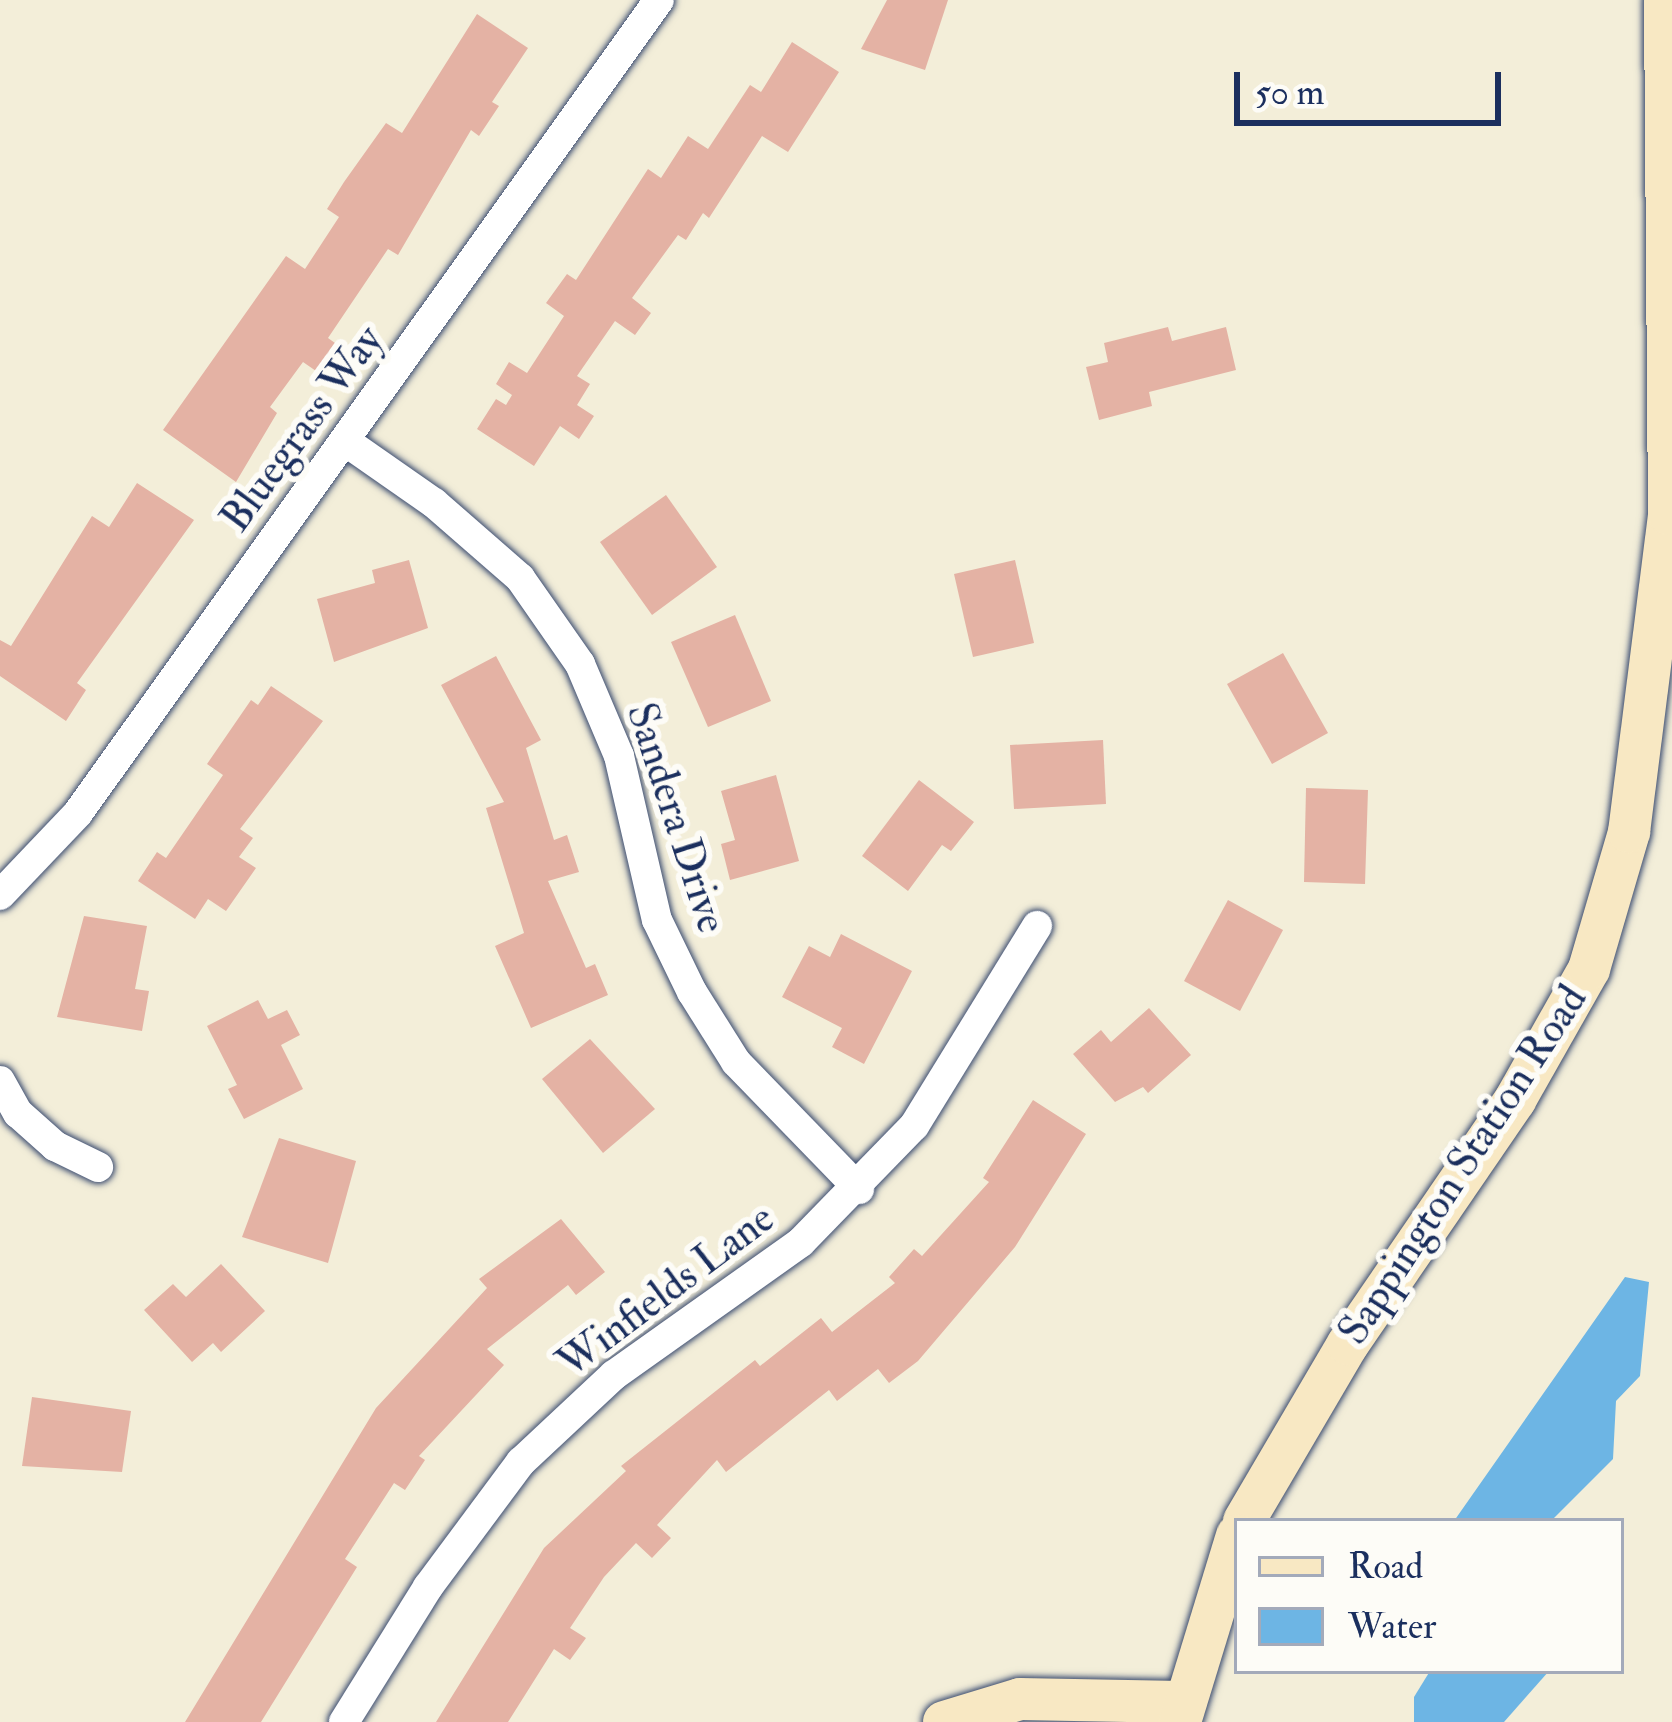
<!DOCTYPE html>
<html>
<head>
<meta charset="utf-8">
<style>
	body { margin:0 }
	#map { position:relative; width:1672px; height:1722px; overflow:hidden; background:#f3eed9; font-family:"IM FELL Double Pica",serif }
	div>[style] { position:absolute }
	.water>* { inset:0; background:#6db5e4 }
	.building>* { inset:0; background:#e4b2a4 }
	.roads { filter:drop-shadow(0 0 3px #3b4c70) drop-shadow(0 0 3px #3b4c70) }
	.street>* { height:30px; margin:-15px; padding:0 15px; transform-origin:15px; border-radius:15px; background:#fff }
	.secondary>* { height:42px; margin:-21px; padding:0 21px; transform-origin:21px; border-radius:21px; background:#f8e8c3 }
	span { translate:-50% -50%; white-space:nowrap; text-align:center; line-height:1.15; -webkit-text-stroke:12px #fdfcf7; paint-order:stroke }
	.street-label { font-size:42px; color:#1b2f5e }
	.legend { position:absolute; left:1234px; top:1518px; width:390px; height:156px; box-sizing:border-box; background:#fdfcf7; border:3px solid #a3aaba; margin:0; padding:15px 21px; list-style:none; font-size:36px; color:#1b2f5e }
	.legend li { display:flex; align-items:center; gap:24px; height:60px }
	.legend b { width:60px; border:3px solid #a3aaba }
	.scale { position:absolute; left:1234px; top:72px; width:267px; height:54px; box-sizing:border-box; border:6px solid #1b2f5e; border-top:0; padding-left:15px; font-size:36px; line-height:42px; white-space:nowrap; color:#1b2f5e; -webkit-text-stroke:9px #fdfcf7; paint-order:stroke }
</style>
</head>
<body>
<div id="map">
	<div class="water">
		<i style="clip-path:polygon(1625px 1277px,1649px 1282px,1640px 1376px,1616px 1401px,1613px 1459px,1552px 1520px,1454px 1521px)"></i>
		<i style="clip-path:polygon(1430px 1671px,1549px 1671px,1504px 1722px,1414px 1722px,1414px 1697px)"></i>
	</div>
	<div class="building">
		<i style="clip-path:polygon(887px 0,948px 0,925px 70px,861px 49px)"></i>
		<i style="clip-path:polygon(477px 14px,528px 48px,492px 102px,499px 106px,479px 136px,471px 130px,398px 255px,388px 249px,328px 338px,335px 343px,316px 371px,303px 362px,270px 407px,277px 413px,236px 482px,163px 430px,286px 256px,305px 269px,339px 217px,327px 209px,344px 182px,386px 123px,402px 133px)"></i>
		<i style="clip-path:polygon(792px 42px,839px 72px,788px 152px,762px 136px,709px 218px,703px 213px,686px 240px,678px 235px,632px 298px,651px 313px,635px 335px,615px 321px,577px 376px,590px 384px,577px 405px,594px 416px,579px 439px,560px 426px,534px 466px,477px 429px,496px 399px,506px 405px,512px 395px,496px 384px,509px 362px,527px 373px,564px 316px,546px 303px,567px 274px,576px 280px,648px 169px,661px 178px,688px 136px,708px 149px,750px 85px,761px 92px)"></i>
		<i style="clip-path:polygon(1168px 327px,1172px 341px,1226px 327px,1236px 370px,1149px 392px,1152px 406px,1099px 420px,1086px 367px,1108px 362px,1104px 343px)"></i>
		<i style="clip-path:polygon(137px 483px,194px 520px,77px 683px,86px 690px,66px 721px,0 676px,0 640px,11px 646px,92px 516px,109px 527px)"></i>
		<i style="clip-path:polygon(666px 495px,717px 567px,652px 615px,600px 542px)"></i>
		<i style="clip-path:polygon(409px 560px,428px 628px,334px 662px,317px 599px,375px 583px,372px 570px)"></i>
		<i style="clip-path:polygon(1015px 560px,1034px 643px,973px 657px,954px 574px)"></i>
		<i style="clip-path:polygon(735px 615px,771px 701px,708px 727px,671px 642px)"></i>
		<i style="clip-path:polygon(1283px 653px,1328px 733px,1272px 764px,1227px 684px)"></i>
		<i style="clip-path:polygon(496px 656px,541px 740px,526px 748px,554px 840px,567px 835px,579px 872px,548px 881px,586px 968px,595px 964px,608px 995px,531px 1028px,495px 946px,524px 933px,486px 808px,504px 802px,441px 685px)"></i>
		<i style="clip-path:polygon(271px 686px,323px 721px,240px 829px,253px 838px,239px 857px,256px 868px,226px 911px,208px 899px,195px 919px,138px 881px,157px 852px,166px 858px,223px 775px,207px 764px,251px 700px,258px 705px)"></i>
		<i style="clip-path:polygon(1103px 740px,1106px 804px,1014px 809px,1010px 745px)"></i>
		<i style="clip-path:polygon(776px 775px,799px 861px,730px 880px,721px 844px,735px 840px,721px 791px)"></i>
		<i style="clip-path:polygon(919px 780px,974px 822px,951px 851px,942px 845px,908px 891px,862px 856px)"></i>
		<i style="clip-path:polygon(1306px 788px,1368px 790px,1365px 884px,1304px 882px)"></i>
		<i style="clip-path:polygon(1228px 900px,1283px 930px,1240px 1011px,1184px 981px)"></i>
		<i style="clip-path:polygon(84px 916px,147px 926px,135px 989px,149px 991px,142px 1031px,57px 1017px)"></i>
		<i style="clip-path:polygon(841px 934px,912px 971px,864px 1064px,832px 1047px,842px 1028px,782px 997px,809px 946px,830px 957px)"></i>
		<i style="clip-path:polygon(258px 1000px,268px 1019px,287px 1010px,300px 1035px,281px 1045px,303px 1089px,244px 1119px,228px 1089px,237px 1085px,207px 1026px)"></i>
		<i style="clip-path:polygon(1149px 1008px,1191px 1055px,1148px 1093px,1143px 1087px,1115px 1102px,1073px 1054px,1101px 1030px,1111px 1042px)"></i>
		<i style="clip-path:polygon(590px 1039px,655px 1109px,603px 1153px,542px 1079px)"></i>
		<i style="clip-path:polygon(1033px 1100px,1086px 1134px,1015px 1247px,918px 1361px,889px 1383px,878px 1369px,837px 1401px,829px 1390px,726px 1472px,717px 1460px,657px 1525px,671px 1538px,652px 1558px,636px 1543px,604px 1577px,570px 1628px,586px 1638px,570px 1660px,554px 1649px,508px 1722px,436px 1722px,544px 1548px,626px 1471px,621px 1466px,755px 1360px,760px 1366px,821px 1318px,832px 1332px,895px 1283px,889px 1277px,914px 1249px,922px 1256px,989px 1182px,983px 1178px)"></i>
		<i style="clip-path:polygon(279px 1138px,356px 1161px,328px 1263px,242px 1237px)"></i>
		<i style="clip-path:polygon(561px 1219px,605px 1272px,576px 1295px,568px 1285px,487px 1349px,504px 1365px,419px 1456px,425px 1460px,405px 1490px,394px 1483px,345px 1559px,357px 1567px,261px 1722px,185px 1722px,376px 1408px,487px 1288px,479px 1279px)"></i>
		<i style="clip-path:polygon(221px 1264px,265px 1311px,221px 1352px,213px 1343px,192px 1362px,144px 1310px,173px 1284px,186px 1297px)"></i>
		<i style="clip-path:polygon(32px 1397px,131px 1411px,122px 1472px,22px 1466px)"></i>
	</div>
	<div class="roads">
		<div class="street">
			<i style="left:345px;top:441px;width:108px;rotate:34.9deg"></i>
			<i style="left:434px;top:503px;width:114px;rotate:41.1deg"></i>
			<i style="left:520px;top:578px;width:105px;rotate:55.1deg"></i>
			<i style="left:580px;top:664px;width:100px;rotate:67deg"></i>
			<i style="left:619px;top:756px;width:168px;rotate:77deg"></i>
			<i style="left:657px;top:920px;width:80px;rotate:64.1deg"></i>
			<i style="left:692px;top:992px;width:83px;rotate:57.8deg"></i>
			<i style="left:736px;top:1062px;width:177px;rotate:45.9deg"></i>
			<i style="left:0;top:895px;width:113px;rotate:-46.4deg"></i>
			<i style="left:78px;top:813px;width:999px;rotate:-54.45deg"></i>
			<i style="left:0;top:1081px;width:37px;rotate:61deg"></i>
			<i style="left:18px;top:1113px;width:50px;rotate:41.7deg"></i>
			<i style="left:55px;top:1146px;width:48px;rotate:26deg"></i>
			<i style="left:344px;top:1722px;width:159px;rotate:-58.1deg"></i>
			<i style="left:428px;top:1587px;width:156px;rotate:-53.4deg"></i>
			<i style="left:521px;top:1462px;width:127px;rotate:-43.1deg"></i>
			<i style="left:614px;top:1375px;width:229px;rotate:-35.4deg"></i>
			<i style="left:801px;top:1242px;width:162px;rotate:-45.8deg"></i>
			<i style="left:914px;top:1126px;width:235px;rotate:-58.4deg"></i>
		</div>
		<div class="secondary">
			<i style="left:1244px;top:1521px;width:205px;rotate:-59.6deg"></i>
			<i style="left:1348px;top:1344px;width:296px;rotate:-55.6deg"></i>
			<i style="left:1515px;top:1100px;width:150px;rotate:-60.5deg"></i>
			<i style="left:1589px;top:969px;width:143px;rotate:-73.7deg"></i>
			<i style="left:1629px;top:832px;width:321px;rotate:-82.8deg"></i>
			<i style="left:1669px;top:514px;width:514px;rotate:-90.45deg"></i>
			<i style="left:944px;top:1722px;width:79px;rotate:-16.8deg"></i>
			<i style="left:1020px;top:1699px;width:162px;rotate:1.1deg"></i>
			<i style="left:1180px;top:1722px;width:195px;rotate:-73deg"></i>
		</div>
	</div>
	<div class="street-label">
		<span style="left:302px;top:429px;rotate:-54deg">Bluegrass Way</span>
		<span style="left:676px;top:818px;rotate:72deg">Sandera Drive</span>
		<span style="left:1463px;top:1165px;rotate:-57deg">Sappington Station Road</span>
		<span style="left:666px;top:1291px;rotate:-37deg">Winfields Lane</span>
	</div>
	<ul class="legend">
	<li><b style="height:15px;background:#f8e8c3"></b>Road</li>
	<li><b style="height:33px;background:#6db5e4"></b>Water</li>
	</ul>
	<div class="scale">50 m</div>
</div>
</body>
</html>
